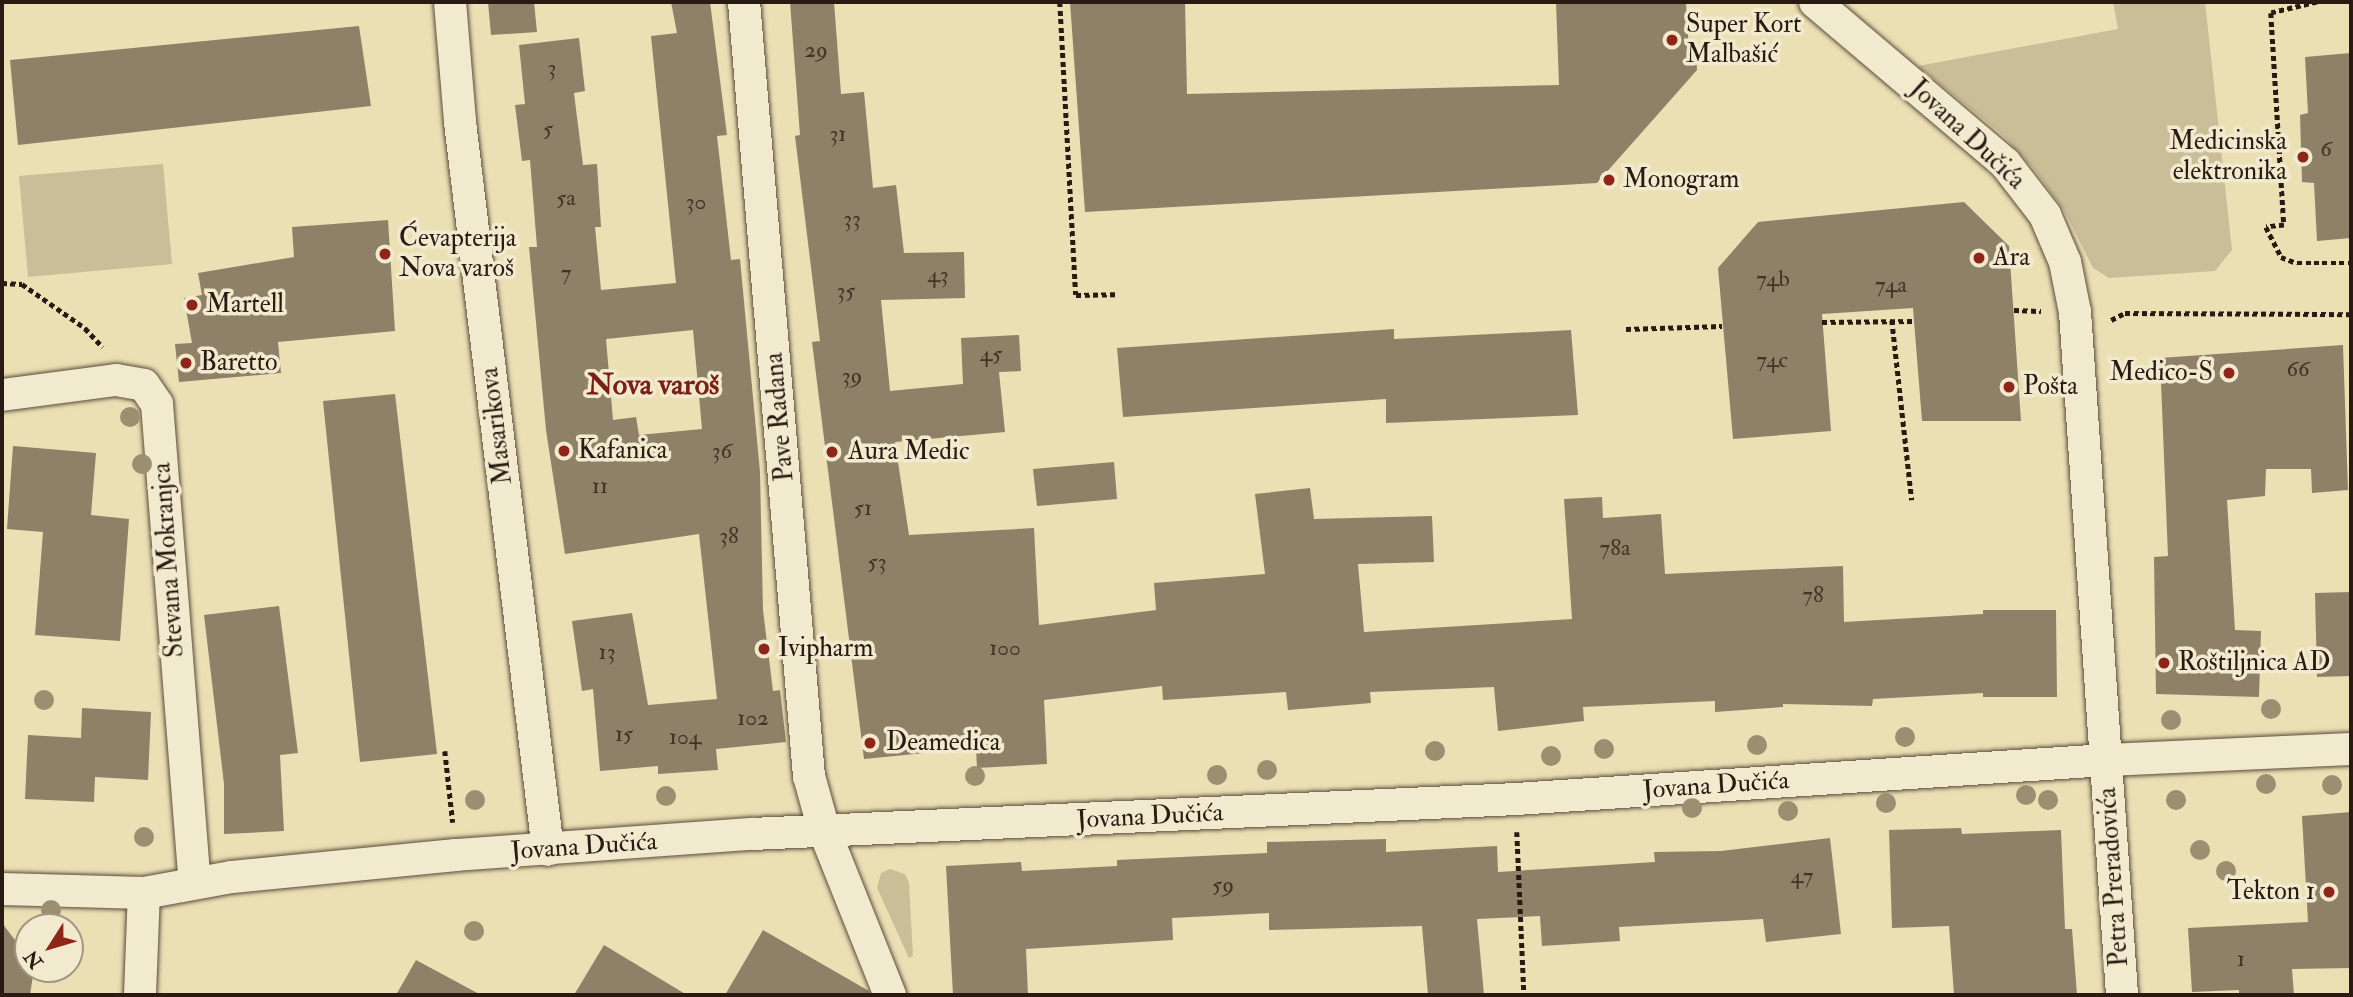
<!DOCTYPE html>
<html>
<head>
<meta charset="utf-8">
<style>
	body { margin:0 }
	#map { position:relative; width:2353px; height:997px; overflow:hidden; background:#ebdfb4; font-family:"IM FELL Double Pica",serif }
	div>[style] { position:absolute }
	.green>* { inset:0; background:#cabe99 }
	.building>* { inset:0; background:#8e8167 }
	.path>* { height:4.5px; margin-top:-2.25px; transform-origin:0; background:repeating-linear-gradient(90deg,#291b13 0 5px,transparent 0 8.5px) }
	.roads { filter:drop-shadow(0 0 2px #5a4c3b) drop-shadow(0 0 2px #5a4c3b) }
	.street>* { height:32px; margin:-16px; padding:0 16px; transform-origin:16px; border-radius:16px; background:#f2eace }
	.trees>* { width:20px; height:20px; margin:-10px; border-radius:50%; background:#9b8e71 }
	.dots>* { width:19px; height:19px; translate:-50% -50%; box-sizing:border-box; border:4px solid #f2eace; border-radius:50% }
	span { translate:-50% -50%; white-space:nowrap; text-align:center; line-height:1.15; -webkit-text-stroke:7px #f2eace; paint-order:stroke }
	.number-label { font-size:23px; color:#423428 }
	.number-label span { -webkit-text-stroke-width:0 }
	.poi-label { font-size:26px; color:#291b13 }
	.left { translate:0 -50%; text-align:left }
	.right { translate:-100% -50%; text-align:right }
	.street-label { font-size:26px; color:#291b13 }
	.quarter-label { font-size:30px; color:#7a1f14; font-weight:700 }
	.frame { position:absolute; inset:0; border:4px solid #291b13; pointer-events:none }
	.north { position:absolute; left:14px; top:913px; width:70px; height:70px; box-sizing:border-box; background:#f2eace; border:2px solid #a29783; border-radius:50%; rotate:233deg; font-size:19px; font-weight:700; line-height:28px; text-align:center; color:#291b13 }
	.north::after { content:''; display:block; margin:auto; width:24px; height:32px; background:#8f2418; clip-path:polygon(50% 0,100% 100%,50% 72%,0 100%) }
</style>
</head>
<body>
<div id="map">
	<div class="green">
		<i style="clip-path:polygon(2113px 2px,2205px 2px,2232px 250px,2215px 271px,2109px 278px,2093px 268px,2064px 210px,2033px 168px,2003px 135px,1918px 66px,2118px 29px)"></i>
		<i style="clip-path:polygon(163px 164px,172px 264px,28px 277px,19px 176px)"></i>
		<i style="clip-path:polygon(890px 869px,905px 874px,909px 883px,913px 956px,909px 958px,877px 888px,881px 873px)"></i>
	</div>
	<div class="building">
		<i style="clip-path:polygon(488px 2px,534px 2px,537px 32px,491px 35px)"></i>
		<i style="clip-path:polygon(evenodd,671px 2px,710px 2px,727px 135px,717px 136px,731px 260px,740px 259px,760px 472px,763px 610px,773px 691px,780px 690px,786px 742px,716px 749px,718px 770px,658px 774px,658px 766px,600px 771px,593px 689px,582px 691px,572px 621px,632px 613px,648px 705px,717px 699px,699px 534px,565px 554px,546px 430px,529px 247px,537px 247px,530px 160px,522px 161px,515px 105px,525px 104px,519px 45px,579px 38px,585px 91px,574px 93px,583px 165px,597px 164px,601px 227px,595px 227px,601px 290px,676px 283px,651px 36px,677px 33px,671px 2px,693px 330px,702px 429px,639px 435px,636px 417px,613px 420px,606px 339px,693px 330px)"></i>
		<i style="clip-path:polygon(790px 2px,834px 2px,841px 94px,864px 92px,873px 188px,896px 185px,904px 253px,964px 252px,965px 298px,881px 300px,890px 391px,963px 384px,961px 338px,1019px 335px,1021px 371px,999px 372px,1005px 432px,895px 442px,909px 535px,1034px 528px,1039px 625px,1156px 610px,1154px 583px,1265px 574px,1255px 494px,1310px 488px,1314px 519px,1432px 516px,1434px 562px,1358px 564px,1364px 632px,1572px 619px,1564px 499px,1602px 497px,1603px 518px,1661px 514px,1665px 574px,1843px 566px,1844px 622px,1983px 614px,1983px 610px,2056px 610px,2057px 697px,1983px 697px,1983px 693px,1873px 699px,1872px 706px,1783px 704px,1783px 707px,1715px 712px,1715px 701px,1583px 707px,1584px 721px,1498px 731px,1494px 687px,1370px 692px,1371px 703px,1288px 710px,1286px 692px,1163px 700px,1162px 686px,1044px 700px,1047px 764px,977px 768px,976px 748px,864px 759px,812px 342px,820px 341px,795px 136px,800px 135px)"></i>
		<i style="clip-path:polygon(1070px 2px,1185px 2px,1187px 94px,1559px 85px,1556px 2px,1686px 2px,1689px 50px,1696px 53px,1697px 70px,1597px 183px,1085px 212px)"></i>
		<i style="clip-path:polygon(359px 26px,371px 106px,18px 145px,10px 60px)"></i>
		<i style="clip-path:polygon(2351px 53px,2351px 238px,2317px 241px,2314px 183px,2302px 182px,2300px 115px,2308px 113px,2305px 57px)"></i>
		<i style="clip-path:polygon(1964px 202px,2009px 246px,2021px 421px,1922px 421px,1913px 308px,1822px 314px,1831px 431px,1733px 439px,1718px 268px,1758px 222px)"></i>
		<i style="clip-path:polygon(388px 220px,395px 331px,278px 342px,281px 373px,179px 382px,175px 344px,192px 343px,184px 298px,202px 295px,198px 273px,294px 257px,292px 227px)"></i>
		<i style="clip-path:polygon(1394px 329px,1394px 339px,1571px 330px,1578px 415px,1386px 423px,1386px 399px,1123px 417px,1117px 348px)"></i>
		<i style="clip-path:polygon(2343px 345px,2348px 490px,2312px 493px,2311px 469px,2266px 469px,2265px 496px,2227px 500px,2235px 630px,2261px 631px,2259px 697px,2156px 694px,2154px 557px,2168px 556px,2160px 358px)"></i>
		<i style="clip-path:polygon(395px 394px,437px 754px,360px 762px,323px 401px)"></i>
		<i style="clip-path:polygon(13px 446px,96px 453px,91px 515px,129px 519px,120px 641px,35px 635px,43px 532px,7px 529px)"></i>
		<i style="clip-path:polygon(1114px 462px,1117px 499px,1037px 506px,1033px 469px)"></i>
		<i style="clip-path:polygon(2351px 592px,2351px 676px,2317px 677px,2315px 593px)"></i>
		<i style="clip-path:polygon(279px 606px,298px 753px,280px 755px,284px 831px,224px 834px,224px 784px,204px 615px)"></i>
		<i style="clip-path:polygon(82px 708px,151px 712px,148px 780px,95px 777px,94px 802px,25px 799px,28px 735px,81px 738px)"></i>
		<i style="clip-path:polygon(2351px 812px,2351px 968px,2292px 969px,2294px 995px,2239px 995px,2239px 990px,2192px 992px,2188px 928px,2308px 922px,2302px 816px)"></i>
		<i style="clip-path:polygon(1961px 828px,1962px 834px,2061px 830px,2065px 929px,2072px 929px,2077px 995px,1954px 995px,1949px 926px,1892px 928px,1889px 830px)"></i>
		<i style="clip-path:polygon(1830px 838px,1841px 934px,1766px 942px,1763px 919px,1619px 927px,1620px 941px,1542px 946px,1540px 916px,1477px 919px,1484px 995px,1428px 995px,1422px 926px,1269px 930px,1269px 913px,1172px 918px,1173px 940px,1026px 949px,1028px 995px,953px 995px,946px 866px,1021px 862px,1022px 871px,1117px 866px,1117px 860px,1267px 853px,1267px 842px,1386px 839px,1386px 852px,1497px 846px,1498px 872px,1655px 862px,1654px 852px,1721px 851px)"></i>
		<i style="clip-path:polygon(2px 923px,28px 957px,28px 969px,34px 969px,30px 995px,2px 995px)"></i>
		<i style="clip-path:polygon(763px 930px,869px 991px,870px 995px,725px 995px)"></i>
		<i style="clip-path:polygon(604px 945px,687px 995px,574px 995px)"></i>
		<i style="clip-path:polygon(416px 960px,481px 995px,396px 995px)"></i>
	</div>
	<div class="path">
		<i style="left:1060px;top:2px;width:293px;rotate:86.9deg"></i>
		<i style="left:1076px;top:295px;width:39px;rotate:-1deg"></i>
		<i style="left:2317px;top:2px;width:47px;rotate:166.6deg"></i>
		<i style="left:2271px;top:13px;width:212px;rotate:86.5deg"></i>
		<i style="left:2284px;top:225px;width:18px;rotate:174deg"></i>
		<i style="left:2266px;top:227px;width:34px;rotate:63deg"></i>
		<i style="left:2281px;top:257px;width:17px;rotate:21deg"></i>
		<i style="left:2297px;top:263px;width:54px"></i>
		<i style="left:2317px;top:2px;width:34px"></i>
		<i style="left:2px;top:283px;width:20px;rotate:3deg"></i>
		<i style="left:22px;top:284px;width:77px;rotate:34.9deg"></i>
		<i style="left:85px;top:328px;width:26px;rotate:47deg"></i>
		<i style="left:2014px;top:310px;width:27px;rotate:2deg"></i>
		<i style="left:1892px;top:320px;width:181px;rotate:83.7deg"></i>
		<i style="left:2111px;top:320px;width:16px;rotate:-27deg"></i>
		<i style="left:2125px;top:313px;width:226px;rotate:0.3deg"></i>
		<i style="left:1822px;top:322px;width:92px;rotate:-0.6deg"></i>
		<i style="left:1626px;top:329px;width:96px;rotate:-1.8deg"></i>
		<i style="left:445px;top:751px;width:72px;rotate:83.7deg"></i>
		<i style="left:1517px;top:832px;width:163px;rotate:87.5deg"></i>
	</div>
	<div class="roads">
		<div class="street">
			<i style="left:450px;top:2px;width:120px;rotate:85.2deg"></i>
			<i style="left:460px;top:122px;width:733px;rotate:83.11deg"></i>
			<i style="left:744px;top:2px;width:777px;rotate:85.2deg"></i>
			<i style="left:809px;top:776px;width:56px;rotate:74.5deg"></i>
			<i style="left:824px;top:830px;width:178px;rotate:68.2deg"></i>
			<i style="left:1815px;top:2px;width:249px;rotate:40.3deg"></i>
			<i style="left:2005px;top:163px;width:66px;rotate:52.4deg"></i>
			<i style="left:2045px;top:215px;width:51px;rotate:66.9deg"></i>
			<i style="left:2065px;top:262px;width:51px;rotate:78.7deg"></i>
			<i style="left:2075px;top:312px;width:685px;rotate:86.06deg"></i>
			<i style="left:2px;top:395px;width:115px;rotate:-7.5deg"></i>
			<i style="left:116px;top:380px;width:28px;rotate:10deg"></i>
			<i style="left:144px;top:385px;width:23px;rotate:56deg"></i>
			<i style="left:157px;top:404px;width:480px;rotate:85.5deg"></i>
			<i style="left:2px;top:889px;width:142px;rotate:1.6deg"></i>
			<i style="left:144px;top:893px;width:89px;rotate:-10.3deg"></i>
			<i style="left:232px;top:877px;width:225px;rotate:-5.6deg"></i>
			<i style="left:456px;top:855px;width:297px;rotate:-4.1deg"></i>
			<i style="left:752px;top:834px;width:765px;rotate:-2.62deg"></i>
			<i style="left:1516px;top:799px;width:592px;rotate:-3.78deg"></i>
			<i style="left:2107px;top:760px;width:244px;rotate:-2.6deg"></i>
			<i style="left:140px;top:995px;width:102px;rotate:-87.8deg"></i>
		</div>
	</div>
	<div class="trees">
		<i style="left:130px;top:417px"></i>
		<i style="left:142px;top:464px"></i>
		<i style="left:44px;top:700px"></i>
		<i style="left:2271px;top:709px"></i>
		<i style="left:2171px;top:720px"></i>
		<i style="left:1905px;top:737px"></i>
		<i style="left:1757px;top:745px"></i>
		<i style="left:1604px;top:749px"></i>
		<i style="left:1435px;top:751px"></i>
		<i style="left:1551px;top:756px"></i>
		<i style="left:1267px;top:770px"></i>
		<i style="left:1217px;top:775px"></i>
		<i style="left:975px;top:776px"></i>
		<i style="left:2266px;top:784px"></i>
		<i style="left:2332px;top:785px"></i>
		<i style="left:2026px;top:795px"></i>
		<i style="left:666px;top:796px"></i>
		<i style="left:475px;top:800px"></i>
		<i style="left:2048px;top:800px"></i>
		<i style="left:2176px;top:800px"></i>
		<i style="left:1886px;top:803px"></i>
		<i style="left:1692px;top:808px"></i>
		<i style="left:1788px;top:811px"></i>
		<i style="left:144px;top:837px"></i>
		<i style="left:2200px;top:850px"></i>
		<i style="left:2226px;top:871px"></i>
		<i style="left:51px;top:910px"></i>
		<i style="left:474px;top:931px"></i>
	</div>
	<div class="dots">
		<i style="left:1672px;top:40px;background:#8f2418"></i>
		<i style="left:2303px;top:157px;background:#8f2418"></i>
		<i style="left:1609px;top:180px;background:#8f2418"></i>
		<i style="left:385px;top:254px;background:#8f2418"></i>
		<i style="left:1979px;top:258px;background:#8f2418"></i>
		<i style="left:192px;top:305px;background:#8f2418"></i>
		<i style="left:186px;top:363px;background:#8f2418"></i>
		<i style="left:2229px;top:373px;background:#8f2418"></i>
		<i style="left:2009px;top:387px;background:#8f2418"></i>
		<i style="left:564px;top:451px;background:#8f2418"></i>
		<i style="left:832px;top:452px;background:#8f2418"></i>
		<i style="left:764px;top:649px;background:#8f2418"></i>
		<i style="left:2164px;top:663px;background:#8f2418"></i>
		<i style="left:870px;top:743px;background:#8f2418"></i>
		<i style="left:2329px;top:892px;background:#8f2418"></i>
	</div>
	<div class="number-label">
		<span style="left:816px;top:50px">29</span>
		<span style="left:552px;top:68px">3</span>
		<span style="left:548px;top:129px">5</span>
		<span style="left:838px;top:134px">31</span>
		<span style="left:2326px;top:149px">6</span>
		<span style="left:566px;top:198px">5a</span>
		<span style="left:696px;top:202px">30</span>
		<span style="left:852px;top:219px">33</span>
		<span style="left:566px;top:273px">7</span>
		<span style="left:938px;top:275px">43</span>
		<span style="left:1773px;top:279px">74b</span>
		<span style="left:1891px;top:285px">74a</span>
		<span style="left:846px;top:291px">35</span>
		<span style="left:991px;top:354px">45</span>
		<span style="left:1772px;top:360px">74c</span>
		<span style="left:2298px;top:369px">66</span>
		<span style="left:852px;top:376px">39</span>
		<span style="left:722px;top:451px">36</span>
		<span style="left:600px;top:486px">11</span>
		<span style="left:863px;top:508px">51</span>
		<span style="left:729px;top:536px">38</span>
		<span style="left:1615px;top:548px">78a</span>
		<span style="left:877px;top:562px">53</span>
		<span style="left:1813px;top:595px">78</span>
		<span style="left:1005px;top:648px">100</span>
		<span style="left:607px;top:652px">13</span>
		<span style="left:753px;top:718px">102</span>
		<span style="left:624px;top:734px">15</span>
		<span style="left:685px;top:737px">104</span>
		<span style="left:1802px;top:876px">47</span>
		<span style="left:1223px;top:885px">59</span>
		<span style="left:2241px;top:959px">1</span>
	</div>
	<div class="poi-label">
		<span class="left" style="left:1686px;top:40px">Super Kort<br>Malbašić</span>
		<span class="right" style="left:2287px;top:157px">Medicinska<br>elektronika</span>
		<span class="left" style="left:1623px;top:180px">Monogram</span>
		<span class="left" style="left:399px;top:254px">Ćevapterija<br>Nova varoš</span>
		<span class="left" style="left:1993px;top:258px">Ara</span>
		<span class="left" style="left:206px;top:305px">Martell</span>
		<span class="left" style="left:200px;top:363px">Baretto</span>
		<span class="right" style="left:2213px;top:373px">Medico-S</span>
		<span class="left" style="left:2023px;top:387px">Pošta</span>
		<span class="left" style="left:578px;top:451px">Kafanica</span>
		<span class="left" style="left:848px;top:452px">Aura Medic</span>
		<span class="left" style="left:778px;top:649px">Ivipharm</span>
		<span class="left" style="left:2178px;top:663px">Roštiljnica AD</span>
		<span class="left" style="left:886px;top:743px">Deamedica</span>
		<span class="right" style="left:2315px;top:892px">Tekton 1</span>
	</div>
	<div class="street-label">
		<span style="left:1967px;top:135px;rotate:43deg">Jovana Dučića</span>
		<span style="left:780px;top:417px;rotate:-95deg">Pave Radana</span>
		<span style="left:497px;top:426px;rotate:-97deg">Masarikova</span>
		<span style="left:169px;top:560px;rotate:-94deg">Stevana Mokranjca</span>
		<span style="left:1716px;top:786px;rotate:-4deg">Jovana Dučića</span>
		<span style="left:1150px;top:817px;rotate:-3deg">Jovana Dučića</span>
		<span style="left:584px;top:847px;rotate:-4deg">Jovana Dučića</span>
		<span style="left:2114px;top:877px;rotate:-94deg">Petra Preradovića</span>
	</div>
	<div class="quarter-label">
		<span style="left:653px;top:385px">Nova varoš</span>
	</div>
	<div class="frame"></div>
	<div class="north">N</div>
</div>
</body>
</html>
